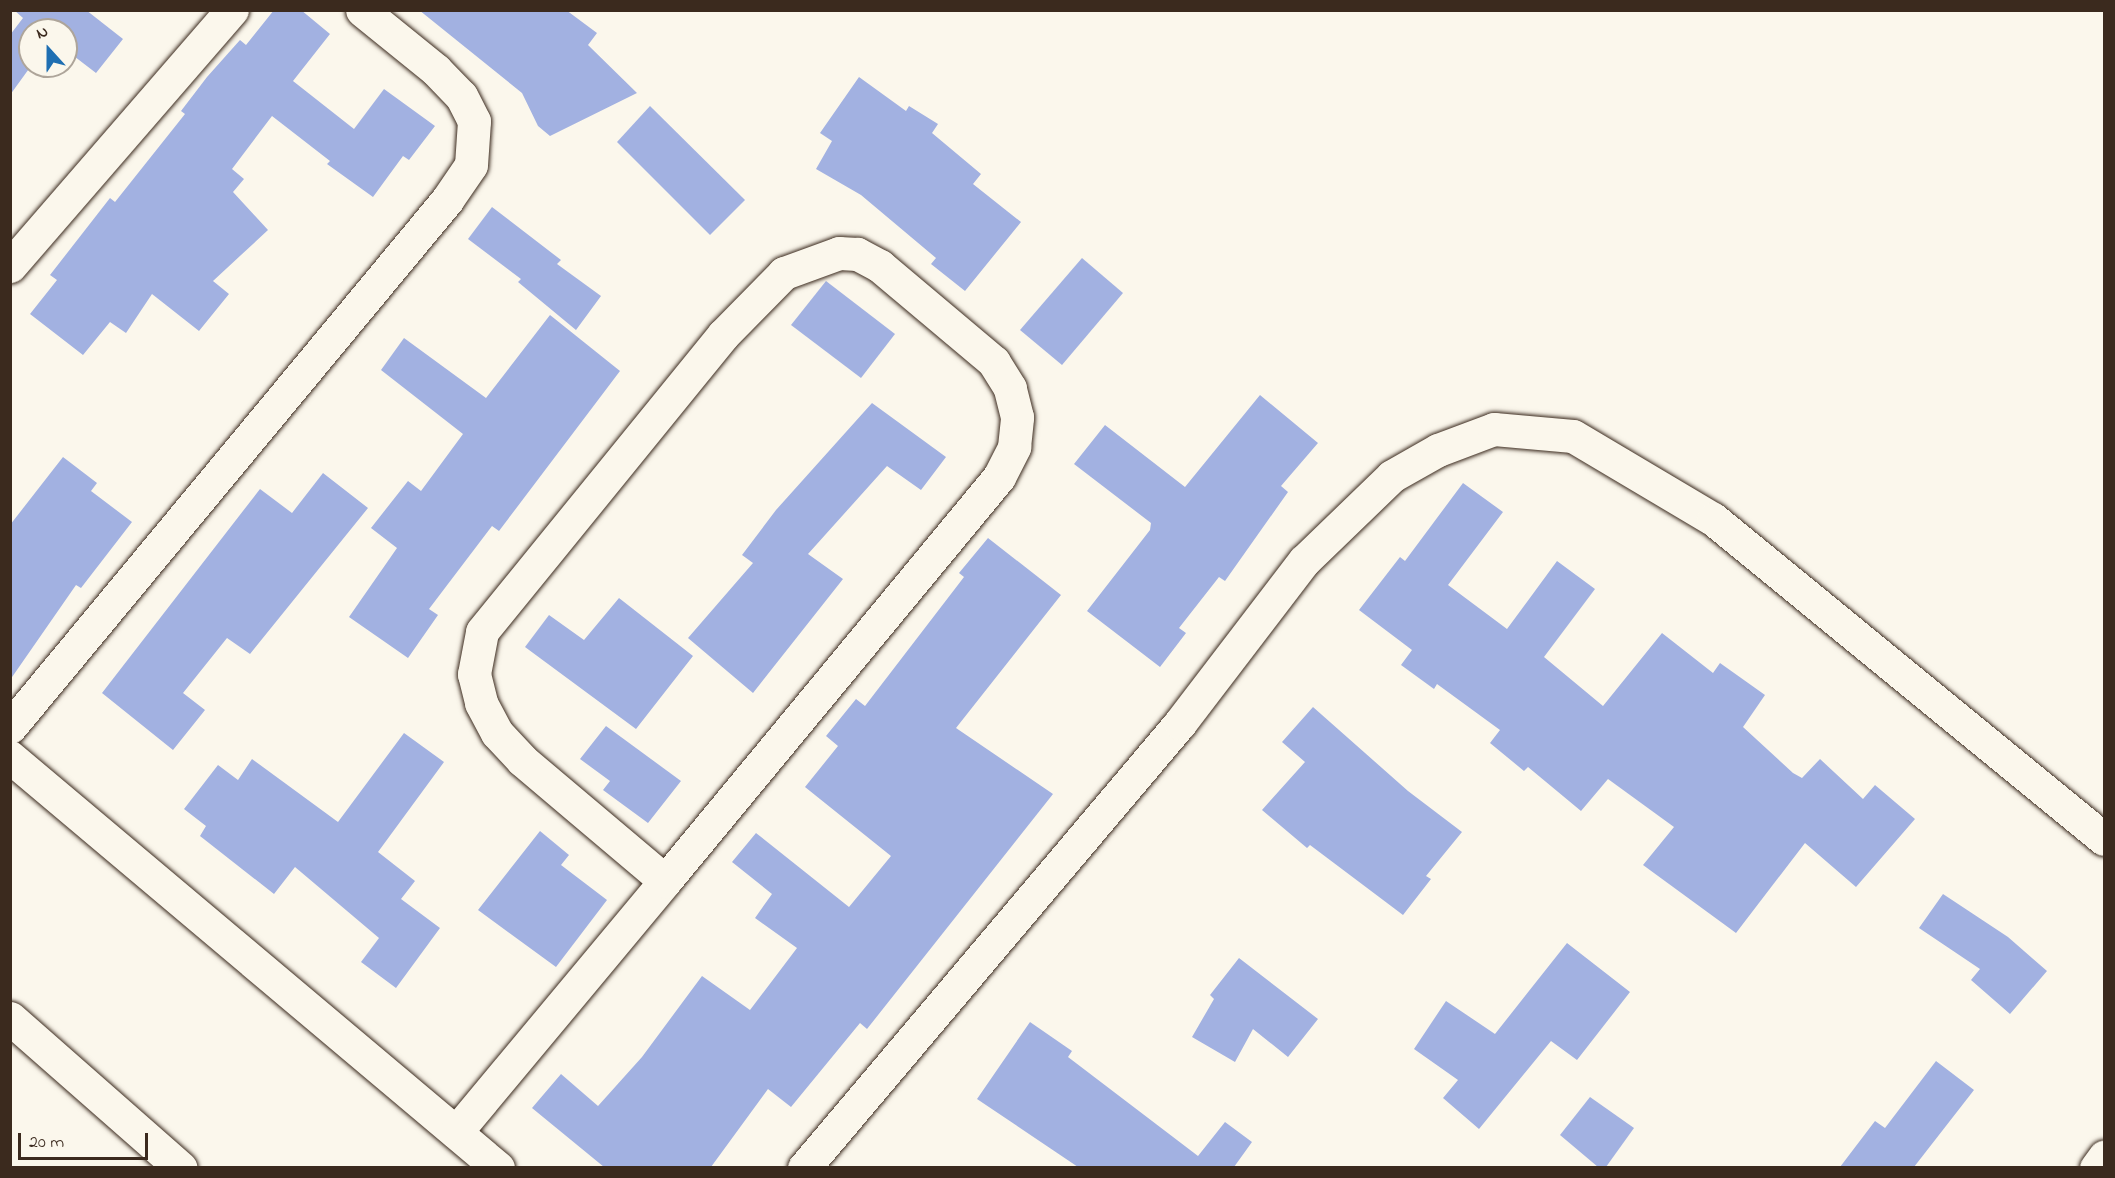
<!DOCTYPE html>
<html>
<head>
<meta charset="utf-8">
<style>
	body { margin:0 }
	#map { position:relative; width:2115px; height:1178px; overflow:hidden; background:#fbf7ec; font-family:"Indie Flower",sans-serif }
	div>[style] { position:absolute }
	.building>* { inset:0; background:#a2b1e1 }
	.roads { filter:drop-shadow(0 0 2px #3b2a1e) drop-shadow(0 0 2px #3b2a1e) }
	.street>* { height:33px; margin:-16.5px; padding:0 16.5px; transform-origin:16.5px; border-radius:16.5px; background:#fbf7ec }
	.secondary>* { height:33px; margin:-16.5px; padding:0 16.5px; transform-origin:16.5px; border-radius:16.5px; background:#fbf7ec }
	span { translate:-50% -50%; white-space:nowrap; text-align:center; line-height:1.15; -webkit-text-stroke:6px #fbf7ec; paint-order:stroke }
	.frame { position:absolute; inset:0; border:12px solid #3b2a1e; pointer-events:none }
	.north { position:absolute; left:18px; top:18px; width:60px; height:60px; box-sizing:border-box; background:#fbf7ec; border:2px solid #aea59a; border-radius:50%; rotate:339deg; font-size:16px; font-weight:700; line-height:24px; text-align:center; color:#3b2a1e }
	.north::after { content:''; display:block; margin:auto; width:21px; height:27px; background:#1f6fb2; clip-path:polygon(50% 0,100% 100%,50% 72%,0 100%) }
	.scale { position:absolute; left:18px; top:1133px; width:130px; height:27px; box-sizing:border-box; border:3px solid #3b2a1e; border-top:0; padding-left:8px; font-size:18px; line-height:21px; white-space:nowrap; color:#3b2a1e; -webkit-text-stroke:4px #fbf7ec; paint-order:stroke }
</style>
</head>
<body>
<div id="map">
	<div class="building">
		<i style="clip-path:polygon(14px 10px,86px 10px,123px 39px,96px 73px,66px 50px,66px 30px,30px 30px,31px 66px,10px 95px,10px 35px,23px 18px)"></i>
		<i style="clip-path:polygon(274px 10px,301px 10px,330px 34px,293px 81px,354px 129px,384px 89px,435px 126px,409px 160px,403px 156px,373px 197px,327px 164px,330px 161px,272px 116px,232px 169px,244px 179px,233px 192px,268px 230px,213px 281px,229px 294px,199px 331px,152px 294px,126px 333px,110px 322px,83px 355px,30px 314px,57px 280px,50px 275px,110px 198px,115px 202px,185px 114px,181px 111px,207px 77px,240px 40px,246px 45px)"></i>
		<i style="clip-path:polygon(419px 10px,566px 10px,597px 33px,588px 45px,637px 93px,550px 136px,538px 126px,522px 93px)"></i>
		<i style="clip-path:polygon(859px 77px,906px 111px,909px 106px,938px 124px,932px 133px,981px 174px,973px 184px,1021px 222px,965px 291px,931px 264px,936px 258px,861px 195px,816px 169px,832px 141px,820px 133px)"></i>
		<i style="clip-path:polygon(650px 106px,745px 200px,710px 235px,617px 142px)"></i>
		<i style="clip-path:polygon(492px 207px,561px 260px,557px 264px,601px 296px,576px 330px,518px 282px,521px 279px,468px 239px)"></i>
		<i style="clip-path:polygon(1082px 258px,1123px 293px,1062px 365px,1020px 330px)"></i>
		<i style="clip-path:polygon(826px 281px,895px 334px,861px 378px,791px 325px)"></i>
		<i style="clip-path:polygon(550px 315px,620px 371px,499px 531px,492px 526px,429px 609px,438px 615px,408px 658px,349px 617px,397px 548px,371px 528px,408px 481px,421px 491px,463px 434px,381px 370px,404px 338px,486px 398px)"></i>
		<i style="clip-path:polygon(1260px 395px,1318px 443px,1281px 486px,1288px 492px,1225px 581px,1219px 577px,1179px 628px,1186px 633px,1160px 667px,1087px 611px,1150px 530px,1151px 523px,1074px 464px,1105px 425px,1185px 487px)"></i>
		<i style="clip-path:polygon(872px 403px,946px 457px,921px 490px,887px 466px,808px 554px,843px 579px,753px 693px,688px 638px,753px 563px,742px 555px,776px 510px)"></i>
		<i style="clip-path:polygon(63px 457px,97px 483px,91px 491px,132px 522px,81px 588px,76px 585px,10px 680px,10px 525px)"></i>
		<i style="clip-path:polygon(323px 473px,368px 508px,250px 654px,227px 638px,183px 693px,205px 710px,173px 750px,102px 693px,260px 489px,292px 513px)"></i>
		<i style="clip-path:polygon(1463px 483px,1503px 512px,1448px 585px,1507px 629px,1557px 561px,1595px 589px,1544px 657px,1603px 706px,1662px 633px,1713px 673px,1720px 663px,1765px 695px,1743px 727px,1793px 773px,1802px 778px,1820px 759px,1863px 799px,1875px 785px,1915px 819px,1856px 887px,1805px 843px,1736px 933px,1643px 865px,1674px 827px,1608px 779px,1581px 811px,1528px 767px,1524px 771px,1490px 743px,1500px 730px,1437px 684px,1434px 689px,1401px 665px,1412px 650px,1359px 610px,1400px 557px,1405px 561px)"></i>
		<i style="clip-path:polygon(988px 538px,1061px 595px,956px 728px,1053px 794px,867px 1029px,860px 1023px,791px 1107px,768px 1089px,711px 1167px,604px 1167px,532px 1108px,561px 1074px,598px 1106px,642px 1057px,702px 976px,750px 1010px,797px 948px,755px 918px,772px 894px,732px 862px,756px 833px,849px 907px,891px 856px,805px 787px,838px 746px,826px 736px,856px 699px,865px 706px,964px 577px,959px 573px)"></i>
		<i style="clip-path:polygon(619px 598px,693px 656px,636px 729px,525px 647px,549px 615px,584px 640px)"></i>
		<i style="clip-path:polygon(1313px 707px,1408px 791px,1462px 832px,1426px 876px,1431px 879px,1403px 915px,1310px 845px,1307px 848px,1262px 810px,1305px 762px,1282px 742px)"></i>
		<i style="clip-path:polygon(606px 726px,681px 781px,648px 823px,603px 790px,610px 781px,580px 759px)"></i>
		<i style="clip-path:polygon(404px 733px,444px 762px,378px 852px,415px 881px,401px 899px,440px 928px,396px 988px,361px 962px,379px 938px,295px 867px,274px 894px,200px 836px,206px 826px,184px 809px,218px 765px,238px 780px,252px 759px,338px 822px)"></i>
		<i style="clip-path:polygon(540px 831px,569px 855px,561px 865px,607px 900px,556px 967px,478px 910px)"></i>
		<i style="clip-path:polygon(1943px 894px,2008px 937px,2047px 971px,2010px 1014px,1971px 980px,1980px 969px,1919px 928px)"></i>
		<i style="clip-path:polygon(1567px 943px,1630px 992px,1577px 1060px,1551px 1041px,1479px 1129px,1443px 1098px,1458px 1080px,1414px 1049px,1446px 1001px,1495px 1034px)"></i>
		<i style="clip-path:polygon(1239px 958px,1318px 1019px,1288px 1057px,1253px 1029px,1235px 1062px,1192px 1037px,1214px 999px,1210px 995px)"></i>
		<i style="clip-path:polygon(1030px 1022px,1072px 1051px,1068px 1057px,1198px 1156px,1225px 1122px,1252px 1142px,1234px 1167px,1078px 1167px,977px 1099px)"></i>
		<i style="clip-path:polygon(1936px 1061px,1974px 1090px,1914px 1167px,1840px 1167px,1875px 1121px,1885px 1128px)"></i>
		<i style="clip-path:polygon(1590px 1097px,1634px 1128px,1606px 1167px,1598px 1167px,1560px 1135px)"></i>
	</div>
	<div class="roads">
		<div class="street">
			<i style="left:10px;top:266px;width:339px;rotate:-49.1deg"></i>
			<i style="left:10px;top:727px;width:685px;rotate:-50.33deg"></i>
			<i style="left:447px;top:200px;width:42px;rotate:-55.6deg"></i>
			<i style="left:471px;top:165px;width:44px;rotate:-86.1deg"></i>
			<i style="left:474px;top:121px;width:28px;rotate:-117deg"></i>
			<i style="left:461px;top:96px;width:36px;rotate:-134deg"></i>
			<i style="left:436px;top:70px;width:95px;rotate:-141deg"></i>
			<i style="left:10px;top:757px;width:638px;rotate:40.1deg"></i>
			<i style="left:456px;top:1132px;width:327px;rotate:-50.2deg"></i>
			<i style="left:665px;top:881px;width:524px;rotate:-50.42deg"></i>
			<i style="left:999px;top:477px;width:34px;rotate:-63deg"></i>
			<i style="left:1014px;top:447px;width:30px;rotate:-84deg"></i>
			<i style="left:1017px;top:417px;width:30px;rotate:-104deg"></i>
			<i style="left:1010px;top:388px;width:31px;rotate:-122deg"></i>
			<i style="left:994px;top:362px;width:149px;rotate:-139.9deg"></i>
			<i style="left:880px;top:266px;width:26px;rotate:-152deg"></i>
			<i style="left:857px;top:254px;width:18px;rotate:-177deg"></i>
			<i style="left:839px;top:253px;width:59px;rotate:160deg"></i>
			<i style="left:784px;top:273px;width:87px;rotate:134.5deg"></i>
			<i style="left:723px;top:335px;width:382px;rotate:129.1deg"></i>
			<i style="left:482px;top:632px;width:43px;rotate:100.8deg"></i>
			<i style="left:474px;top:674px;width:30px;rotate:76deg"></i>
			<i style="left:481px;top:703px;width:34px;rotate:62deg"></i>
			<i style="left:497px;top:733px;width:37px;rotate:47deg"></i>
			<i style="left:522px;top:760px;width:187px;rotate:40.2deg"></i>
			<i style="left:804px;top:1168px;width:583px;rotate:-49.8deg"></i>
			<i style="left:1180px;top:723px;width:204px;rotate:-52.6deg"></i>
			<i style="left:1304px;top:561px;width:122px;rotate:-44deg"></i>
			<i style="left:1392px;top:476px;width:53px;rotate:-29.5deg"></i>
			<i style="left:1438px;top:450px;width:60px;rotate:-20.6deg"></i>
			<i style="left:1494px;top:429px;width:79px;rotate:5.1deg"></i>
			<i style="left:1573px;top:436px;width:163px;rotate:30.7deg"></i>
			<i style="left:1713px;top:519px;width:505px;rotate:39.3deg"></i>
			<i style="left:2096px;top:1168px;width:14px;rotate:-54deg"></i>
		</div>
		<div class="secondary">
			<i style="left:10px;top:1018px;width:227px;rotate:41.3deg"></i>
		</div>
	</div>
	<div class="frame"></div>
	<div class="north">N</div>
	<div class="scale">20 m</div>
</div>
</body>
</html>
